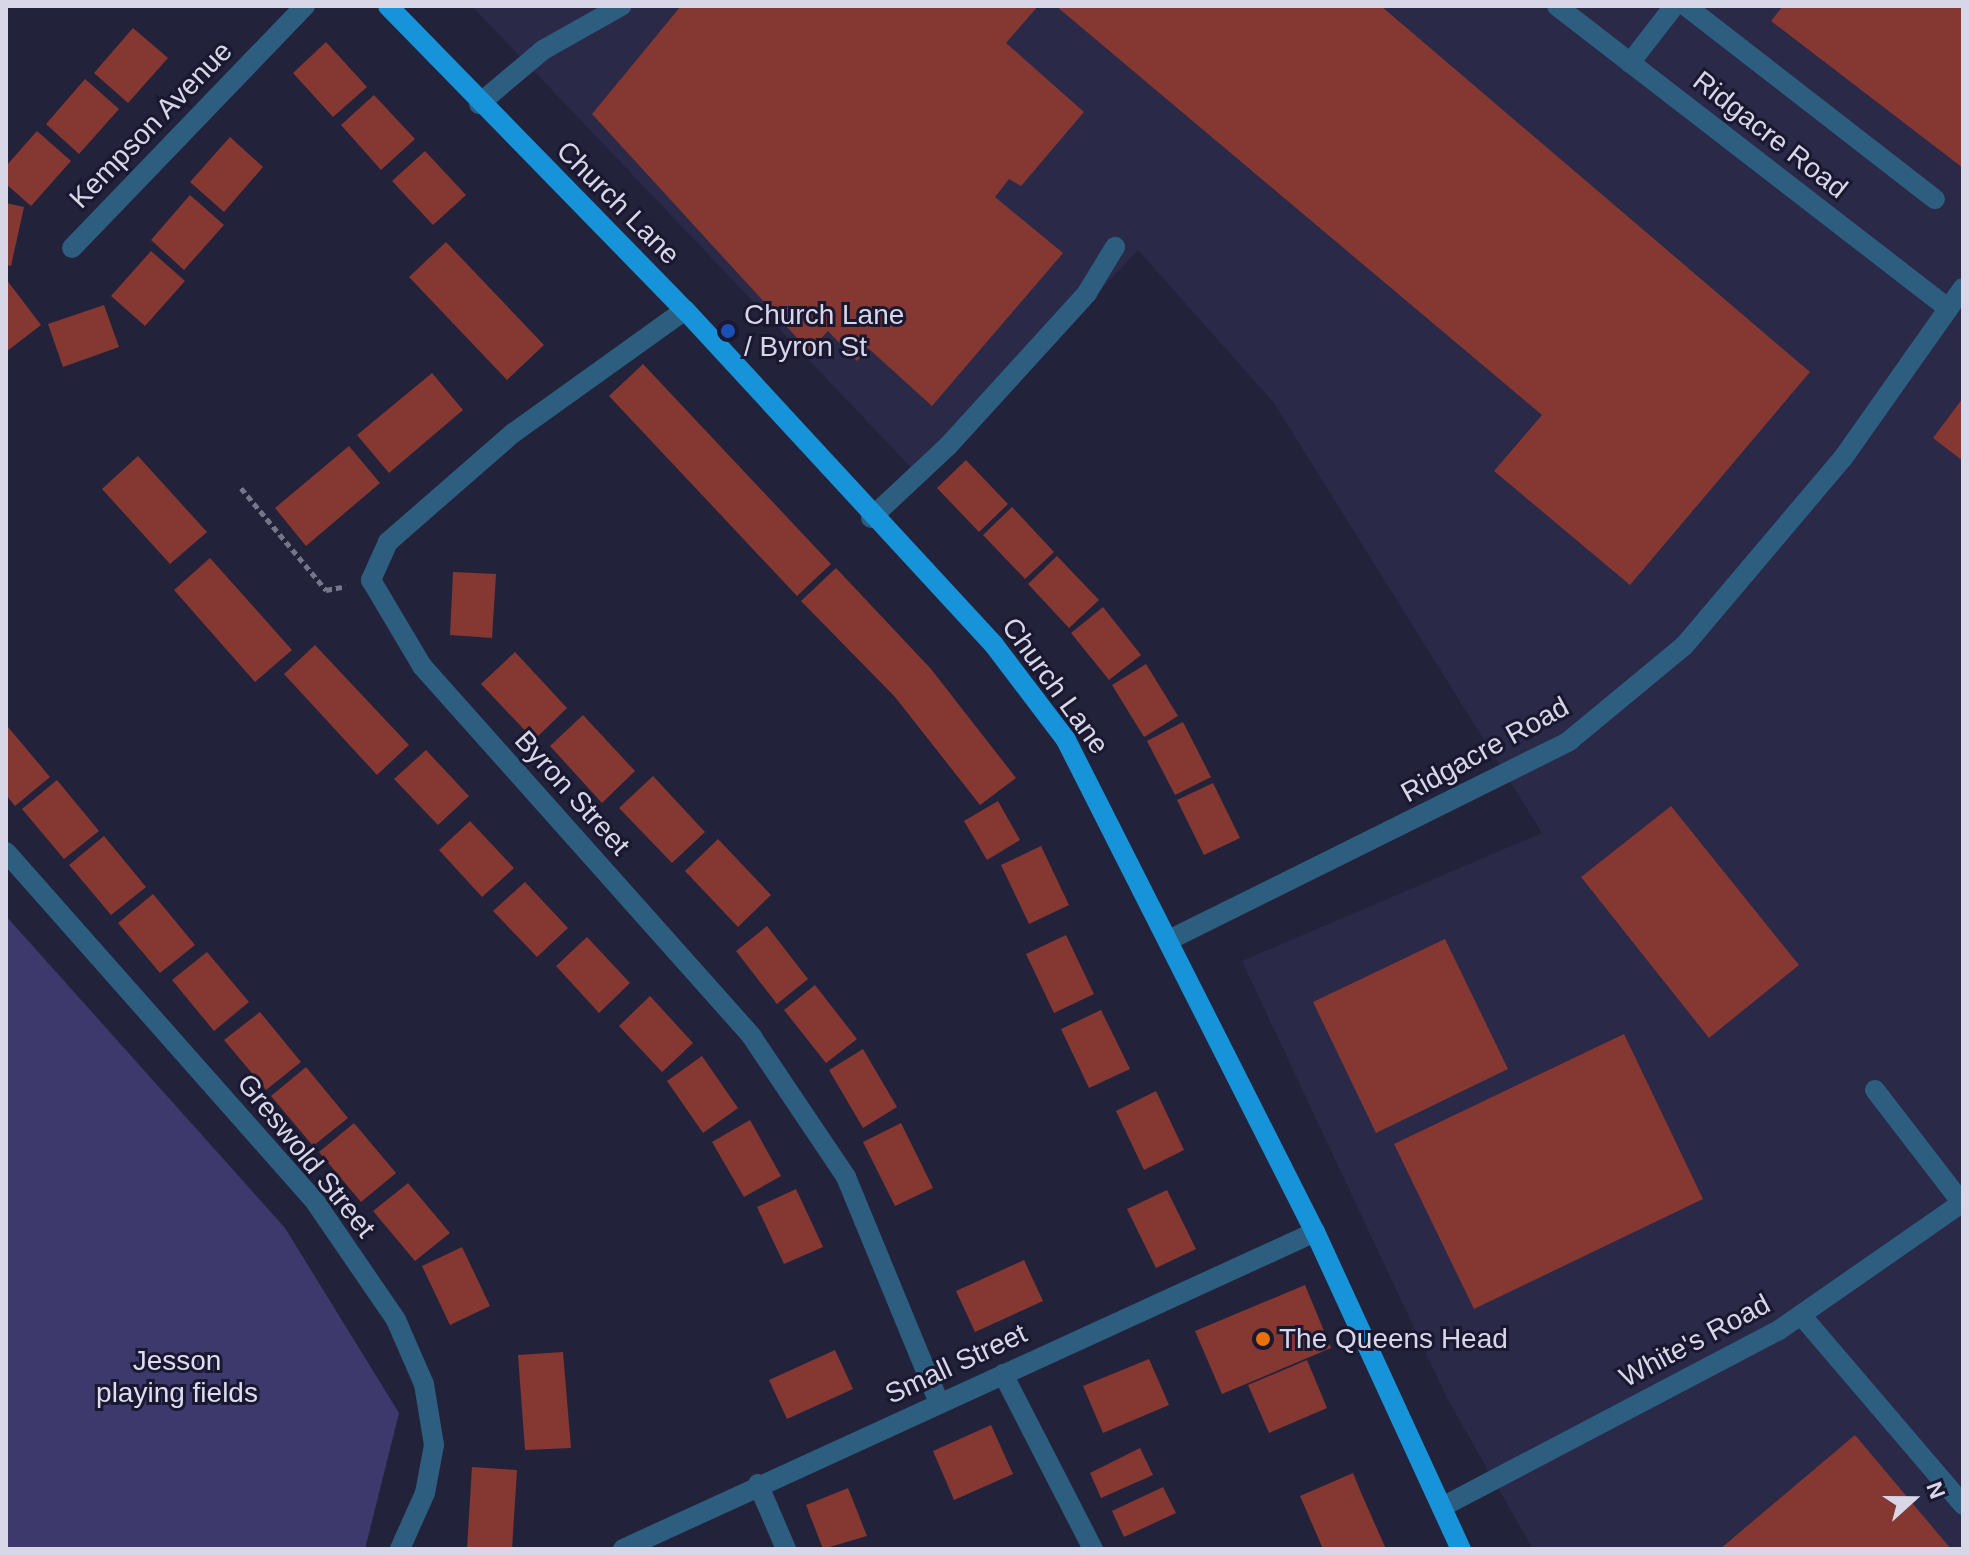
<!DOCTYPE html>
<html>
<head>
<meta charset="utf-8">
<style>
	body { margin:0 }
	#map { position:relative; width:1969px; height:1555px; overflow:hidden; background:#23223b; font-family:Helvetica,sans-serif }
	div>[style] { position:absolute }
	.built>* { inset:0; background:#2a2948 }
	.green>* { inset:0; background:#3d396c }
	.building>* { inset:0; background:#853732 }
	.path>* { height:5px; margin-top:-2.5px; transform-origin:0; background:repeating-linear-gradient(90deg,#76768b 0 6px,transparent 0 10px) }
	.minor>* { height:20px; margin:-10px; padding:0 10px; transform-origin:10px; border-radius:10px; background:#2d5e7f }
	.major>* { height:20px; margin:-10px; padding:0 10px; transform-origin:10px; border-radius:10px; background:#1794d9 }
	.dots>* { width:22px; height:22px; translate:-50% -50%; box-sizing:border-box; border:4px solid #1a1830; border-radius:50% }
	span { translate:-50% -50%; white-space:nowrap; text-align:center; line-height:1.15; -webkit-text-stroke:6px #1a1830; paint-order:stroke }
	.street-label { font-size:28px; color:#d7d7e8 }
	.poi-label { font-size:28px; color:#d7d7e8 }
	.left { translate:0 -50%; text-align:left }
	.park-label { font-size:28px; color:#dcddf1 }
	.frame { position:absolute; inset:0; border:8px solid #d7d7e8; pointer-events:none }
	.north { position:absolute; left:1873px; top:1459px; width:80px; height:80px; -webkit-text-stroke:6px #1a1830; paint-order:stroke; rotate:69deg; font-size:22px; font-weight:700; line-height:32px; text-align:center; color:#d7d7e8 }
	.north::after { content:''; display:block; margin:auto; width:28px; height:36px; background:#d7d7e8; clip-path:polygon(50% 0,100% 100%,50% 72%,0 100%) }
</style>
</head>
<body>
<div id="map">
	<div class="built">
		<i style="clip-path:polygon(472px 6px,1963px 6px,1963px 1549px,1533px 1549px,1448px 1400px,1242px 961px,1542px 833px,1274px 403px,1138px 250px,923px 480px)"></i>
	</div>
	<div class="green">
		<i style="clip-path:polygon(6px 916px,285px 1228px,399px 1413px,365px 1549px,6px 1549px)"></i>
	</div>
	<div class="building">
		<i style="clip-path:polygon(681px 6px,1038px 6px,1006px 43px,1084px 112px,1021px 186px,1009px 179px,995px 197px,1063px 253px,932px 406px,868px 348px,857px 361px,828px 331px,809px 351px,592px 114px)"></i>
		<i style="clip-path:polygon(1056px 6px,1381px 6px,1810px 372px,1630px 585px,1494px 471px,1542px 415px)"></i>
		<i style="clip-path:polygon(1783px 6px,1963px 6px,1963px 168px,1771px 21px)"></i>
		<i style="clip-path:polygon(133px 28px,168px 58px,128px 103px,94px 73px)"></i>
		<i style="clip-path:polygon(326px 42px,367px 87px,333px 117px,293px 73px)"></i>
		<i style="clip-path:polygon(85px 79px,119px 109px,79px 154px,46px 124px)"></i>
		<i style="clip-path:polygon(374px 95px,415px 139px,381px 170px,341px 125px)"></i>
		<i style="clip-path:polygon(37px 131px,71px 161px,31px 206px,6px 184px,6px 166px)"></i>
		<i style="clip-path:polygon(230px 137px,263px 167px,224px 212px,190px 182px)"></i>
		<i style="clip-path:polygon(425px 151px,466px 195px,433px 225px,392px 181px)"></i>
		<i style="clip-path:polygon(190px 195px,224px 225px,184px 270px,151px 240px)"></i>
		<i style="clip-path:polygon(6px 203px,24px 207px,11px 266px,6px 265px)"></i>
		<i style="clip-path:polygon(446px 242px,544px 345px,507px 380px,409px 277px)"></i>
		<i style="clip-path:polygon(151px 251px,185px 281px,145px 326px,111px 296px)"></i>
		<i style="clip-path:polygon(6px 279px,41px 325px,6px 352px)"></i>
		<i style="clip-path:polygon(104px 305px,119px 347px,63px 367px,48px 324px)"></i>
		<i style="clip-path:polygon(643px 364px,831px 564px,797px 596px,609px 396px)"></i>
		<i style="clip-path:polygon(432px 373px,463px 410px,389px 473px,357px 435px)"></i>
		<i style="clip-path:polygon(1963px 398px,1963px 461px,1933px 438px)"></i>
		<i style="clip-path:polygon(349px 446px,380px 483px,306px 546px,275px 508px)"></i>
		<i style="clip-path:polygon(138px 456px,207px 532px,170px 564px,102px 489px)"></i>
		<i style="clip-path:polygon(966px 460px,1008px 504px,979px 532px,937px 488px)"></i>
		<i style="clip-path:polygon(1012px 507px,1054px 552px,1025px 579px,983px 535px)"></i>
		<i style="clip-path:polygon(1057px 556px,1099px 600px,1069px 628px,1028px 584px)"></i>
		<i style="clip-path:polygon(210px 558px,292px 650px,255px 682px,174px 590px)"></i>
		<i style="clip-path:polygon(836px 568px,931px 669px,1016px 778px,980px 805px,895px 697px,801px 601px)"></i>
		<i style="clip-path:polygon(453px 572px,496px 574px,492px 638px,450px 635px)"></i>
		<i style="clip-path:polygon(1103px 607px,1141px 655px,1109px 680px,1071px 633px)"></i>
		<i style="clip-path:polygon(315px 645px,409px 745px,377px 775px,284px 674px)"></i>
		<i style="clip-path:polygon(515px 652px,567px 708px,534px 740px,481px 684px)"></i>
		<i style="clip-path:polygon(1146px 664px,1178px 716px,1144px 737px,1112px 685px)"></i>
		<i style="clip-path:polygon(583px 715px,635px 771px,602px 803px,550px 746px)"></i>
		<i style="clip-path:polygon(1183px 722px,1211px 777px,1175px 795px,1147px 741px)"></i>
		<i style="clip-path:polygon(8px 727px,50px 777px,15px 806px,6px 795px)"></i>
		<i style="clip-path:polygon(426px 750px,469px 796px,438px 825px,394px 779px)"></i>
		<i style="clip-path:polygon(653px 776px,705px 832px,672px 863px,619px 808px)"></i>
		<i style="clip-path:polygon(57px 780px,99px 831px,64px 859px,22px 809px)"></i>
		<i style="clip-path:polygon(1213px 783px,1240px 838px,1204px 855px,1177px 800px)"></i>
		<i style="clip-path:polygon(998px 801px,1020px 840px,987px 860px,964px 821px)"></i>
		<i style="clip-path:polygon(1671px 806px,1799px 965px,1709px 1038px,1581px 877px)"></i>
		<i style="clip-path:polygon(470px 821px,514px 868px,482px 897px,439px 850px)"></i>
		<i style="clip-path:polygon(104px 836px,146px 887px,111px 915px,69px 865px)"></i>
		<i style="clip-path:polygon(718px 839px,771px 895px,738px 927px,685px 871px)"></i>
		<i style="clip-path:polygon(1041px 846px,1069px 905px,1029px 924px,1001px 865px)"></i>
		<i style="clip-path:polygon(525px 882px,568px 928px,537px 957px,493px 911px)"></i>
		<i style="clip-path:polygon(153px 894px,195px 945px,160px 973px,118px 923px)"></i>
		<i style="clip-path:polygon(767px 926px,808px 979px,777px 1004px,736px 951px)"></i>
		<i style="clip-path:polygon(1066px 935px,1094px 994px,1054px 1013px,1026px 954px)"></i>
		<i style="clip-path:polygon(587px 937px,630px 983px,599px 1013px,556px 966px)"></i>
		<i style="clip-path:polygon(1445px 939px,1508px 1069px,1376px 1133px,1313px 1002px)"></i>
		<i style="clip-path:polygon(207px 952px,249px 1002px,214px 1031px,172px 980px)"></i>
		<i style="clip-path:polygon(815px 985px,857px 1039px,826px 1063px,784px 1010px)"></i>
		<i style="clip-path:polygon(650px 996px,693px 1043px,662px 1072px,619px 1026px)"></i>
		<i style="clip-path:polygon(1101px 1010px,1130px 1069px,1089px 1088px,1061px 1029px)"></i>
		<i style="clip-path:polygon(260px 1012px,301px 1062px,266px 1090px,224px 1040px)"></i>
		<i style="clip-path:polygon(1624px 1034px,1703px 1199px,1474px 1309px,1394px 1144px)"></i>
		<i style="clip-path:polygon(863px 1049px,897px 1107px,863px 1128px,829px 1070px)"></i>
		<i style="clip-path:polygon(702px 1056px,738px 1108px,703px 1133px,667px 1081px)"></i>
		<i style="clip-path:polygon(306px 1067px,348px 1118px,313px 1146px,271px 1096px)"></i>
		<i style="clip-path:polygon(1156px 1091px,1184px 1150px,1144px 1170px,1116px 1111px)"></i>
		<i style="clip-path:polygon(750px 1120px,781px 1176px,744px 1197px,712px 1142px)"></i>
		<i style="clip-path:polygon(354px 1123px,396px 1173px,361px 1202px,319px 1152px)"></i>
		<i style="clip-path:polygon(901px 1123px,933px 1188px,895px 1206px,863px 1142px)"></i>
		<i style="clip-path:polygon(408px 1183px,450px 1233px,415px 1261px,373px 1211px)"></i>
		<i style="clip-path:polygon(796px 1189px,823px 1247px,784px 1264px,757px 1207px)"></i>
		<i style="clip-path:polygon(1167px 1190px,1196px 1249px,1156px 1268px,1127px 1209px)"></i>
		<i style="clip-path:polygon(462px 1247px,490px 1306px,450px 1325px,422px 1266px)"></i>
		<i style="clip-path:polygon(1024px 1260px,1043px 1301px,975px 1332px,956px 1291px)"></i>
		<i style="clip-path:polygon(1305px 1285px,1331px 1348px,1222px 1394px,1195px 1331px)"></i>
		<i style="clip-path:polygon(835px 1350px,853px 1389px,787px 1419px,769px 1380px)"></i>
		<i style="clip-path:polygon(563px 1352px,571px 1448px,525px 1450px,518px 1355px)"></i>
		<i style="clip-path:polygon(1149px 1359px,1169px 1405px,1103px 1433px,1083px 1386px)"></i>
		<i style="clip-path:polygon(1307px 1360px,1327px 1408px,1269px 1433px,1248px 1385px)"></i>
		<i style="clip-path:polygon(991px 1425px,1013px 1474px,954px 1500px,933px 1451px)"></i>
		<i style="clip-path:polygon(1855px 1435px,1951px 1549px,1720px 1549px)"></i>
		<i style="clip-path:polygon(1140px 1448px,1153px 1475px,1101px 1498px,1090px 1473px)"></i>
		<i style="clip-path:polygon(472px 1467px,517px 1470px,512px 1549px,467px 1549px)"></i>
		<i style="clip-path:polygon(1353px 1473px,1362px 1495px,1386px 1549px,1323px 1549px,1300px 1496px)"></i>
		<i style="clip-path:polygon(1163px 1487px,1176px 1513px,1124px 1537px,1112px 1511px)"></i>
		<i style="clip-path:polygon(848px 1488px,867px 1536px,823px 1549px,806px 1505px)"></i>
	</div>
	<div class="path">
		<i style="left:241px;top:488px;width:133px;rotate:50.2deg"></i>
		<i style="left:326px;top:590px;width:20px;rotate:-11deg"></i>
	</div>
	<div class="minor">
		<i style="left:1557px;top:6px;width:494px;rotate:37.7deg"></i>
		<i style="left:1686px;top:6px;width:315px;rotate:37.8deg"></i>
		<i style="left:1630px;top:63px;width:72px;rotate:-52.3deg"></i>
		<i style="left:479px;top:104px;width:84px;rotate:-40.2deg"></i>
		<i style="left:543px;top:50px;width:90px;rotate:-29.4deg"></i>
		<i style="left:72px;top:248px;width:336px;rotate:-46.1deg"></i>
		<i style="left:685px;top:310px;width:211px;rotate:144.4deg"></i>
		<i style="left:513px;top:433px;width:166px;rotate:138.9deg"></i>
		<i style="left:388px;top:542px;width:42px;rotate:114.1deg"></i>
		<i style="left:371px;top:580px;width:100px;rotate:59.3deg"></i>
		<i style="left:422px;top:666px;width:497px;rotate:48.3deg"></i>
		<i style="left:752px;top:1037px;width:169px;rotate:56.1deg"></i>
		<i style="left:846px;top:1177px;width:244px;rotate:67.6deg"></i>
		<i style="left:871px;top:518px;width:105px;rotate:-43.1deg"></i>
		<i style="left:948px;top:446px;width:207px;rotate:-47.7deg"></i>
		<i style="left:1087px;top:293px;width:54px;rotate:-58.7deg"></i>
		<i style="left:6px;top:852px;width:468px;rotate:48.5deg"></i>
		<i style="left:316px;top:1203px;width:142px;rotate:55.6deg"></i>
		<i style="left:396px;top:1320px;width:70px;rotate:66.4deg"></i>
		<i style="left:424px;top:1384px;width:62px;rotate:80.7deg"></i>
		<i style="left:434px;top:1445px;width:49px;rotate:100.6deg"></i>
		<i style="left:425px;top:1493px;width:61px;rotate:114.1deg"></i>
		<i style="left:1171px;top:939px;width:445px;rotate:-26.4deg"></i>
		<i style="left:1569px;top:741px;width:149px;rotate:-39.6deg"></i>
		<i style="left:1684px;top:646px;width:246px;rotate:-49.8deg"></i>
		<i style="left:1843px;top:458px;width:208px;rotate:-54.8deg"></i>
		<i style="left:1875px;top:1090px;width:143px;rotate:52.4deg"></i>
		<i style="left:1801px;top:1315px;width:250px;rotate:49.5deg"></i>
		<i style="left:1003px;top:1374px;width:197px;rotate:62.8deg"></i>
		<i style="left:758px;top:1484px;width:71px;rotate:66.7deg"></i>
		<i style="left:1442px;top:1507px;width:381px;rotate:-27.7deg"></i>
		<i style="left:1779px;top:1330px;width:224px;rotate:-34.8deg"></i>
		<i style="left:623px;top:1549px;width:761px;rotate:-24.61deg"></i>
	</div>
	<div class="major">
		<i style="left:388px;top:6px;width:425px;rotate:45.7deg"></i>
		<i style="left:685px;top:310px;width:456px;rotate:47.3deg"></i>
		<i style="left:994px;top:645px;width:119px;rotate:52.8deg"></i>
		<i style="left:1066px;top:740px;width:551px;rotate:63.16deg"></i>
		<i style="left:1315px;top:1232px;width:349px;rotate:65.3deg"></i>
	</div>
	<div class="dots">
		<i style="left:728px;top:331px;background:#1a4fb4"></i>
		<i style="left:1263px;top:1339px;background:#e8710a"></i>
	</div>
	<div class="street-label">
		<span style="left:151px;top:125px;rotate:-46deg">Kempson Avenue</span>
		<span style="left:1770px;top:135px;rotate:38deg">Ridgacre Road</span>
		<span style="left:618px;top:203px;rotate:45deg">Church Lane</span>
		<span style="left:1055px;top:686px;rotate:54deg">Church Lane</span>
		<span style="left:1485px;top:750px;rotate:-29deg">Ridgacre Road</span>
		<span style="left:572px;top:793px;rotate:48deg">Byron Street</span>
		<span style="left:306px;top:1156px;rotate:51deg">Greswold Street</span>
		<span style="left:1695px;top:1341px;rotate:-28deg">White's Road</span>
		<span style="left:956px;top:1364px;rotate:-25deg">Small Street</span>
	</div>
	<div class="poi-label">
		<span class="left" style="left:744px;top:331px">Church Lane<br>/ Byron St</span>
		<span class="left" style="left:1279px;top:1339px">The Queens Head</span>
	</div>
	<div class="park-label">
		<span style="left:177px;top:1377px">Jesson<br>playing fields</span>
	</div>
	<div class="frame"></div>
	<div class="north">N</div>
</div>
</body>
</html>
